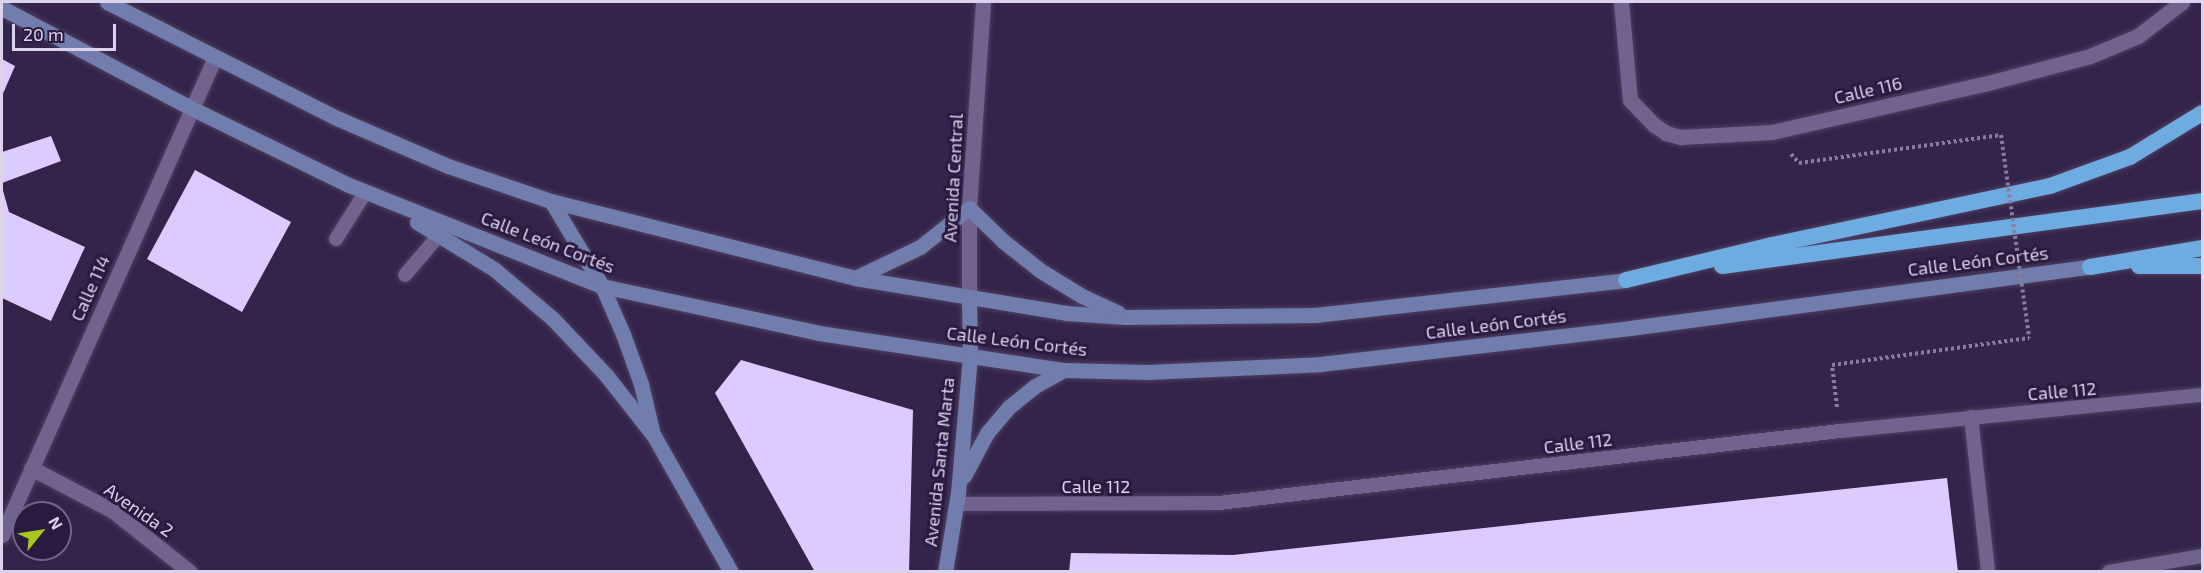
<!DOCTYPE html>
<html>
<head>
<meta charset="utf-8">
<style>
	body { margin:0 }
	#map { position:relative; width:2204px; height:573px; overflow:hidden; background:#34244b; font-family:"Exo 2",sans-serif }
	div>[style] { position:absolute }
	.building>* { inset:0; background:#dccbfe }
	.path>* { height:4px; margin-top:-2px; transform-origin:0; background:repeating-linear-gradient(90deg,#897d9d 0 3px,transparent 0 6px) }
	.roads { filter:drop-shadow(0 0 2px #4e4061) drop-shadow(0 0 2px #4e4061) }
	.service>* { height:14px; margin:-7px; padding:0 7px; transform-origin:7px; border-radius:7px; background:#71628e }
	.minor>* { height:15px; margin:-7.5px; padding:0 7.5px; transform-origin:7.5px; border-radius:7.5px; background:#71628e }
	.tertiary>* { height:15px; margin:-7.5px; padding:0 7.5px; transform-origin:7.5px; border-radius:7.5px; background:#71628e }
	.secondary>* { height:15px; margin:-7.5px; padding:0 7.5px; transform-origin:7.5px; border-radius:7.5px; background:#707dad }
	.trunk>* { height:16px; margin:-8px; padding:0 8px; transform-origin:8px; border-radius:8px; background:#6dabe0 }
	.path-bridge>* { height:4px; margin-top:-2px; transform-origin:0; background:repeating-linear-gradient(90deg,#897d9d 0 3px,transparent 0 6px) }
	span { translate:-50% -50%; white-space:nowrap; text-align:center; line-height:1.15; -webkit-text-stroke:6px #2a1a40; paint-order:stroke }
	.street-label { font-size:18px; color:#dbd3ec }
	.frame { position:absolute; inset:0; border:3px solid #dbd3ec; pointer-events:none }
	.north { position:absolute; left:12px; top:501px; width:60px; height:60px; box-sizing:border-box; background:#2a1a40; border:2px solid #716485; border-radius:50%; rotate:60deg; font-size:16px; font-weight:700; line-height:24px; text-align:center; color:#dbd3ec }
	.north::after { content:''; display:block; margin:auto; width:21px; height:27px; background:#a9c71a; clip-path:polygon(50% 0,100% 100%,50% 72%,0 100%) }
	.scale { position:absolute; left:12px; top:24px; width:104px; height:27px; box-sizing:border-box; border:3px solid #dbd3ec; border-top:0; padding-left:8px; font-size:18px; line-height:21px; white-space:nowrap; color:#dbd3ec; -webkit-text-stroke:4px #2a1a40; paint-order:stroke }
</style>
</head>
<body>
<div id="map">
	<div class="building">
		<i style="clip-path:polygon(2px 59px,15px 66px,2px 96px)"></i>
		<i style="clip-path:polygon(51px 136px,61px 161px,2px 183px,2px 152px)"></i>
		<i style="clip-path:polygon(195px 170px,291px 222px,242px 312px,147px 259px)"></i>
		<i style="clip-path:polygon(2px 187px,9px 212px,85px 247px,51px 321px,2px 298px)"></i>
		<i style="clip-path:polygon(741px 360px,913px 410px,909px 572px,815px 572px,715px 393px)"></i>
		<i style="clip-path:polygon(1947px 478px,1958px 572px,1069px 572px,1071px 553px,1233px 555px)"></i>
	</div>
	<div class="path">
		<i style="left:1791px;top:154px;width:12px;rotate:48deg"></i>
		<i style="left:1799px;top:163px;width:204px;rotate:-7.9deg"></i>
		<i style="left:1837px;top:407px;width:42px;rotate:-96.8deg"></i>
		<i style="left:1832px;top:365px;width:199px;rotate:-7.8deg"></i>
	</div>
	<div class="roads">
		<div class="service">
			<i style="left:336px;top:239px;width:54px;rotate:-57.8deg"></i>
			<i style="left:405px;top:275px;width:54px;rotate:-49.5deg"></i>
			<i style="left:1971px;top:417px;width:156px;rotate:83.7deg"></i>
			<i style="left:957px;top:504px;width:262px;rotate:-0.2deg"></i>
			<i style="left:1219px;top:503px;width:625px;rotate:-6.61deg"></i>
			<i style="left:1840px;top:431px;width:364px;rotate:-5.7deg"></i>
			<i style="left:2109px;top:572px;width:94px;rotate:-9.8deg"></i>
		</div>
		<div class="minor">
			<i style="left:1621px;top:2px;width:98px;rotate:84.8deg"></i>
			<i style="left:1630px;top:100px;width:33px;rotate:46deg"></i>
			<i style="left:1653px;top:124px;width:16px;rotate:35deg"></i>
			<i style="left:1666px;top:133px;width:15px;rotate:16deg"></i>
			<i style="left:1680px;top:137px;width:92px;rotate:-3.1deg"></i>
			<i style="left:1772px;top:132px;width:217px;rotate:-12.8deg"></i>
			<i style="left:1984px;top:84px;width:110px;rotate:-14.8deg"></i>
			<i style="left:2090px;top:56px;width:52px;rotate:-22.6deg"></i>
			<i style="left:2138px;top:36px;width:56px;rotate:-37.7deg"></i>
			<i style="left:31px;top:468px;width:93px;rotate:27.7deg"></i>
			<i style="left:113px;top:511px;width:98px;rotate:38.4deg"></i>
			<i style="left:2px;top:535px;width:523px;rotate:-65.98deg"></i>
		</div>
		<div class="tertiary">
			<i style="left:969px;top:299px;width:91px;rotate:-90deg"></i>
			<i style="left:969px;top:208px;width:206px;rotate:-86.1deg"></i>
		</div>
		<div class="secondary">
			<i style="left:107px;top:2px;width:260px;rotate:26.8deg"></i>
			<i style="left:339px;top:119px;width:119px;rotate:23.3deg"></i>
			<i style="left:448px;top:166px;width:109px;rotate:18.8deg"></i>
			<i style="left:551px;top:201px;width:314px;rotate:14.2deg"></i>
			<i style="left:855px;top:278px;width:214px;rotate:9.4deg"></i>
			<i style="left:1066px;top:313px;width:59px;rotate:3.9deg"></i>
			<i style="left:1125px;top:317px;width:190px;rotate:-0.6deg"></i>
			<i style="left:1315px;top:315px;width:313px;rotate:-6.4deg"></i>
			<i style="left:2px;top:8px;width:214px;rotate:27.9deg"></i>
			<i style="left:191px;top:108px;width:176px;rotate:26deg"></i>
			<i style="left:349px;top:185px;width:272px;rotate:21.8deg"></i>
			<i style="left:602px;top:286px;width:222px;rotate:12.2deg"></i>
			<i style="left:819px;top:333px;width:248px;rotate:8.6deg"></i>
			<i style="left:1064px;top:370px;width:83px;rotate:1.4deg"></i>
			<i style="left:1147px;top:372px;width:173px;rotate:-2.6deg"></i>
			<i style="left:1320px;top:364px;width:312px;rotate:-6.6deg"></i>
			<i style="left:1630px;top:328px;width:464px;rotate:-7.6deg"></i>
			<i style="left:551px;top:201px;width:99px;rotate:59deg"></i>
			<i style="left:602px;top:286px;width:52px;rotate:66.4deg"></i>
			<i style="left:623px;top:334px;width:53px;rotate:70.2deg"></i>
			<i style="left:641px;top:384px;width:47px;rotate:76.6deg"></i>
			<i style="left:417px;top:222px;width:90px;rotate:31.4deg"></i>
			<i style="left:494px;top:269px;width:77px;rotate:40.3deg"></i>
			<i style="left:553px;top:319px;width:77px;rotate:46.6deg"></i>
			<i style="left:606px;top:375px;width:78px;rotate:51.8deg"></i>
			<i style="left:654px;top:436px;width:156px;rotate:60.5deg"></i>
			<i style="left:855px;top:278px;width:72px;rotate:-25.5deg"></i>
			<i style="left:920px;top:247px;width:63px;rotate:-38.5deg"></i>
			<i style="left:969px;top:208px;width:47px;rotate:44.1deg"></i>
			<i style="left:1003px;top:241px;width:48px;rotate:38.3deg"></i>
			<i style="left:1041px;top:271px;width:48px;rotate:31.4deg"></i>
			<i style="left:1082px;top:296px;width:40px;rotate:25deg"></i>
			<i style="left:964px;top:476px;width:49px;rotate:-61.9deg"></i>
			<i style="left:987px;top:433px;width:34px;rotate:-50deg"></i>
			<i style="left:1009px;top:407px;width:33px;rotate:-39deg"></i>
			<i style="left:1035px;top:386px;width:33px;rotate:-29deg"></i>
			<i style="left:945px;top:572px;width:80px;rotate:-80.7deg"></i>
			<i style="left:958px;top:493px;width:138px;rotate:-85deg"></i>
			<i style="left:970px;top:356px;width:57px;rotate:-91deg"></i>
		</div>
		<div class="trunk">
			<i style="left:1722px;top:266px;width:484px;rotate:-7.7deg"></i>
			<i style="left:2139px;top:266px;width:63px"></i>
			<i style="left:2090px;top:267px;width:114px;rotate:-9.6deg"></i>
			<i style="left:1626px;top:280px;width:150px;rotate:-13.5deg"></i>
			<i style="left:1772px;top:245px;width:284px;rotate:-12deg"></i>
			<i style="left:2050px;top:186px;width:85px;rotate:-19.9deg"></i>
			<i style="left:2130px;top:157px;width:84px;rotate:-31.4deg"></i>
		</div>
	</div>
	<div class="path-bridge">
		<i style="left:2001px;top:135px;width:205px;rotate:82.1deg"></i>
	</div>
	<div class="street-label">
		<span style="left:1868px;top:90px;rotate:-13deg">Calle 116</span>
		<span style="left:953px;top:178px;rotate:-87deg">Avenida Central</span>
		<span style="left:548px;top:242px;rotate:21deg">Calle León Cortés</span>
		<span style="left:1978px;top:261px;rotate:-7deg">Calle León Cortés</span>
		<span style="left:90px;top:288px;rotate:-66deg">Calle 114</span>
		<span style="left:1496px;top:324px;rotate:-7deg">Calle León Cortés</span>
		<span style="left:1017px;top:341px;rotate:7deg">Calle León Cortés</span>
		<span style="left:2062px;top:391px;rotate:-5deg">Calle 112</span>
		<span style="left:1578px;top:443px;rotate:-7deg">Calle 112</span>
		<span style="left:939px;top:462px;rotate:-84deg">Avenida Santa Marta</span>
		<span style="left:1096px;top:486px">Calle 112</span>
		<span style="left:139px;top:510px;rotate:35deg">Avenida 2</span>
	</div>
	<div class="frame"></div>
	<div class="north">N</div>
	<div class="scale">20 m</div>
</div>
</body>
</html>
